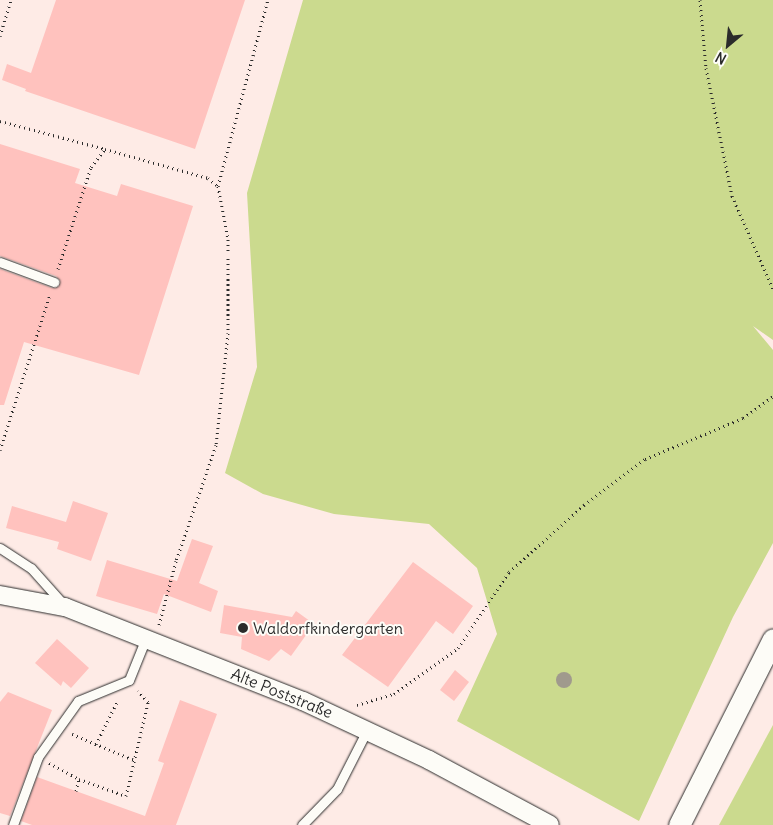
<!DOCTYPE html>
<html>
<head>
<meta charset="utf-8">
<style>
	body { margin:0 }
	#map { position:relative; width:773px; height:825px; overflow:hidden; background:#feebe6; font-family:Delius,sans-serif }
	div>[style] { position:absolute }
	.green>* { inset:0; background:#cbda8e }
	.building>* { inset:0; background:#ffc2be }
	.path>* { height:3px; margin-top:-1.5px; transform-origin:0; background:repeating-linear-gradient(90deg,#2b2b2b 0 1px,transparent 0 5px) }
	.roads { filter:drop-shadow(0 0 1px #2b2b2b) drop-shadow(0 0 1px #2b2b2b) }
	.service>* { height:9px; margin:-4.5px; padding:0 4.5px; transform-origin:4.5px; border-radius:4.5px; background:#fdfcf7 }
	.minor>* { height:18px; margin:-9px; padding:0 9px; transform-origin:9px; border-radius:9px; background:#fdfcf7 }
	.tertiary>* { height:21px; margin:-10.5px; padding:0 10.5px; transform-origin:10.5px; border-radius:10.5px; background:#fdfcf7 }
	.trees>* { width:16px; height:16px; margin:-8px; border-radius:50%; background:#a09a8d }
	.dots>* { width:14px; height:14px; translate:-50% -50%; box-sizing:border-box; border:2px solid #fdfcf7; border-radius:50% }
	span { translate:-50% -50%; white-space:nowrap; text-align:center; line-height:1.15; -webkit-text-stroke:4px #fdfcf7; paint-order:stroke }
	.poi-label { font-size:16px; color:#2b2b2b }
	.left { translate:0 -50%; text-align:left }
	.street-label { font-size:16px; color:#2b2b2b }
	.north { position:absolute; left:703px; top:20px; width:50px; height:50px; -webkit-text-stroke:4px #fdfcf7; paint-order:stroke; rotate:208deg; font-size:14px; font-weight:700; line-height:20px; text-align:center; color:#2b2b2b }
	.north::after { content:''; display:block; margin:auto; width:18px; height:22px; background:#2b2b2b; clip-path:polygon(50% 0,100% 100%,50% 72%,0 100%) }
</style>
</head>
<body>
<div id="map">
	<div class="green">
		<i style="clip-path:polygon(303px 0,773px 0,773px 340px,753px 326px,773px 350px,773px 543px,733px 617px,639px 821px,457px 721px,497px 634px,477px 568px,429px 524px,334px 514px,263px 494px,225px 473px,257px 367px,247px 193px)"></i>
		<i style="clip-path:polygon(773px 725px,773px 825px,719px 825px)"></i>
	</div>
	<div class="building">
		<i style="clip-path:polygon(56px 0,245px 0,195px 149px,25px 91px,26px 89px,2px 80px,7px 64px,31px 73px)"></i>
		<i style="clip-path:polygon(0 144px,80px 169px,75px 183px,117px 196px,121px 184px,193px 206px,139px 375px,24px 342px,4px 405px,0 405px,0 269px,52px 288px,58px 287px,60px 281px,56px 276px,0 256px)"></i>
		<i style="clip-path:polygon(73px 501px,108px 513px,91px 561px,57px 549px,59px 542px,6px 528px,12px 506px,66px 522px)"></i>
		<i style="clip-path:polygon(192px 539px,213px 546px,199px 583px,218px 591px,211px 612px,164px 594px,157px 614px,96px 596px,107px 560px,177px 581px)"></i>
		<i style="clip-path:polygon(413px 562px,473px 606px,453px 634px,436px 621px,388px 687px,342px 655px)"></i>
		<i style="clip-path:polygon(224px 605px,292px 617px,296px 611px,314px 624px,291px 656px,281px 649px,269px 661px,241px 649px,242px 637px,220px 633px)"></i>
		<i style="clip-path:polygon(57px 639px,89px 668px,71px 688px,63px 681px,61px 686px,35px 663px)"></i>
		<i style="clip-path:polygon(455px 670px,469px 682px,454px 701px,440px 690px)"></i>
		<i style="clip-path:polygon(8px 692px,52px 710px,10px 816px,0 813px,0 702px)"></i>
		<i style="clip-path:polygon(180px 700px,217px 714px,176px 825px,32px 825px,21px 821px,37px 777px,145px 816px,164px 763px,158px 761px)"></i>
	</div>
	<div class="path">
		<i style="left:700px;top:0;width:68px;rotate:85deg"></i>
		<i style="left:706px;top:68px;width:131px;rotate:78.5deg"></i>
		<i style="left:732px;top:196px;width:102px;rotate:66.2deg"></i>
		<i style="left:0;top:36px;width:38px;rotate:-73deg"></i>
		<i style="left:0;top:121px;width:109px;rotate:14.9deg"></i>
		<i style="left:218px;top:186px;width:193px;rotate:-75deg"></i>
		<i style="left:58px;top:269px;width:107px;rotate:-72.1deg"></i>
		<i style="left:91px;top:167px;width:23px;rotate:-52deg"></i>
		<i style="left:105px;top:149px;width:107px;rotate:15.7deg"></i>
		<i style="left:208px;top:178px;width:13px;rotate:39deg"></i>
		<i style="left:218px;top:186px;width:54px;rotate:79.3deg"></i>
		<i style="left:228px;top:239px;width:94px;rotate:90deg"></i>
		<i style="left:228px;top:333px;width:113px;rotate:96.1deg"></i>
		<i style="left:216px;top:445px;width:123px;rotate:109deg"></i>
		<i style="left:176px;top:561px;width:66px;rotate:104.9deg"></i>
		<i style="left:0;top:450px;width:164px;rotate:-72.2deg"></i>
		<i style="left:357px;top:705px;width:39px;rotate:-17deg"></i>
		<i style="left:394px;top:694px;width:79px;rotate:-35.7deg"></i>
		<i style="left:458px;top:648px;width:92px;rotate:-56.1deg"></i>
		<i style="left:509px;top:572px;width:101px;rotate:-41.8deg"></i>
		<i style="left:584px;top:505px;width:76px;rotate:-37deg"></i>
		<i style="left:645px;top:459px;width:106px;rotate:-22.7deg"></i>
		<i style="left:743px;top:418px;width:37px;rotate:-36deg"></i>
		<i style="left:72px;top:734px;width:67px;rotate:22.8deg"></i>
		<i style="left:96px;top:744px;width:49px;rotate:-63.4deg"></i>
		<i style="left:49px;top:763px;width:34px;rotate:28deg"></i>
		<i style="left:76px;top:791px;width:12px;rotate:-76deg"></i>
		<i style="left:79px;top:779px;width:50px;rotate:19.9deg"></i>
		<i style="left:126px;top:796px;width:97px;rotate:-76.8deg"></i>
		<i style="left:148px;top:702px;width:15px;rotate:-132deg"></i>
	</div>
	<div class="roads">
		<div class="service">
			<i style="left:0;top:262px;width:58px;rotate:20.3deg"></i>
			<i style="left:0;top:548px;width:37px;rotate:33deg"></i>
			<i style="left:31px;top:568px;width:50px;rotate:48.3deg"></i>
			<i style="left:13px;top:825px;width:72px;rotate:-69.8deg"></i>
			<i style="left:38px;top:757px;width:69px;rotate:-54.5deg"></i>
			<i style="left:78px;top:701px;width:55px;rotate:-22.4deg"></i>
			<i style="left:129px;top:680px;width:45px;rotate:-68deg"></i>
			<i style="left:302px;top:825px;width:50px;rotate:-45.8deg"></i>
			<i style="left:337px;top:789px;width:66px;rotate:-63deg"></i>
		</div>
		<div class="minor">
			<i style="left:0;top:595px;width:66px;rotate:10.5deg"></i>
			<i style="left:65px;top:607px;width:256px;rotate:21.6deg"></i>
			<i style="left:303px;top:701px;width:139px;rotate:25.1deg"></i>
			<i style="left:429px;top:760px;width:137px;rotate:28.2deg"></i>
		</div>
		<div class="tertiary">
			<i style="left:679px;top:825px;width:208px;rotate:-63.2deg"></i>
		</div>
	</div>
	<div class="trees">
		<i style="left:564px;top:680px"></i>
	</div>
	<div class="dots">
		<i style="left:243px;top:628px;background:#2b2b2b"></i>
	</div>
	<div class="poi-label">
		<span class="left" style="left:253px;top:628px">Waldorfkindergarten</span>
	</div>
	<div class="street-label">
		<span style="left:282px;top:693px;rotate:22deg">Alte Poststraße</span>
	</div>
	<div class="north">N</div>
</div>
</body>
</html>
